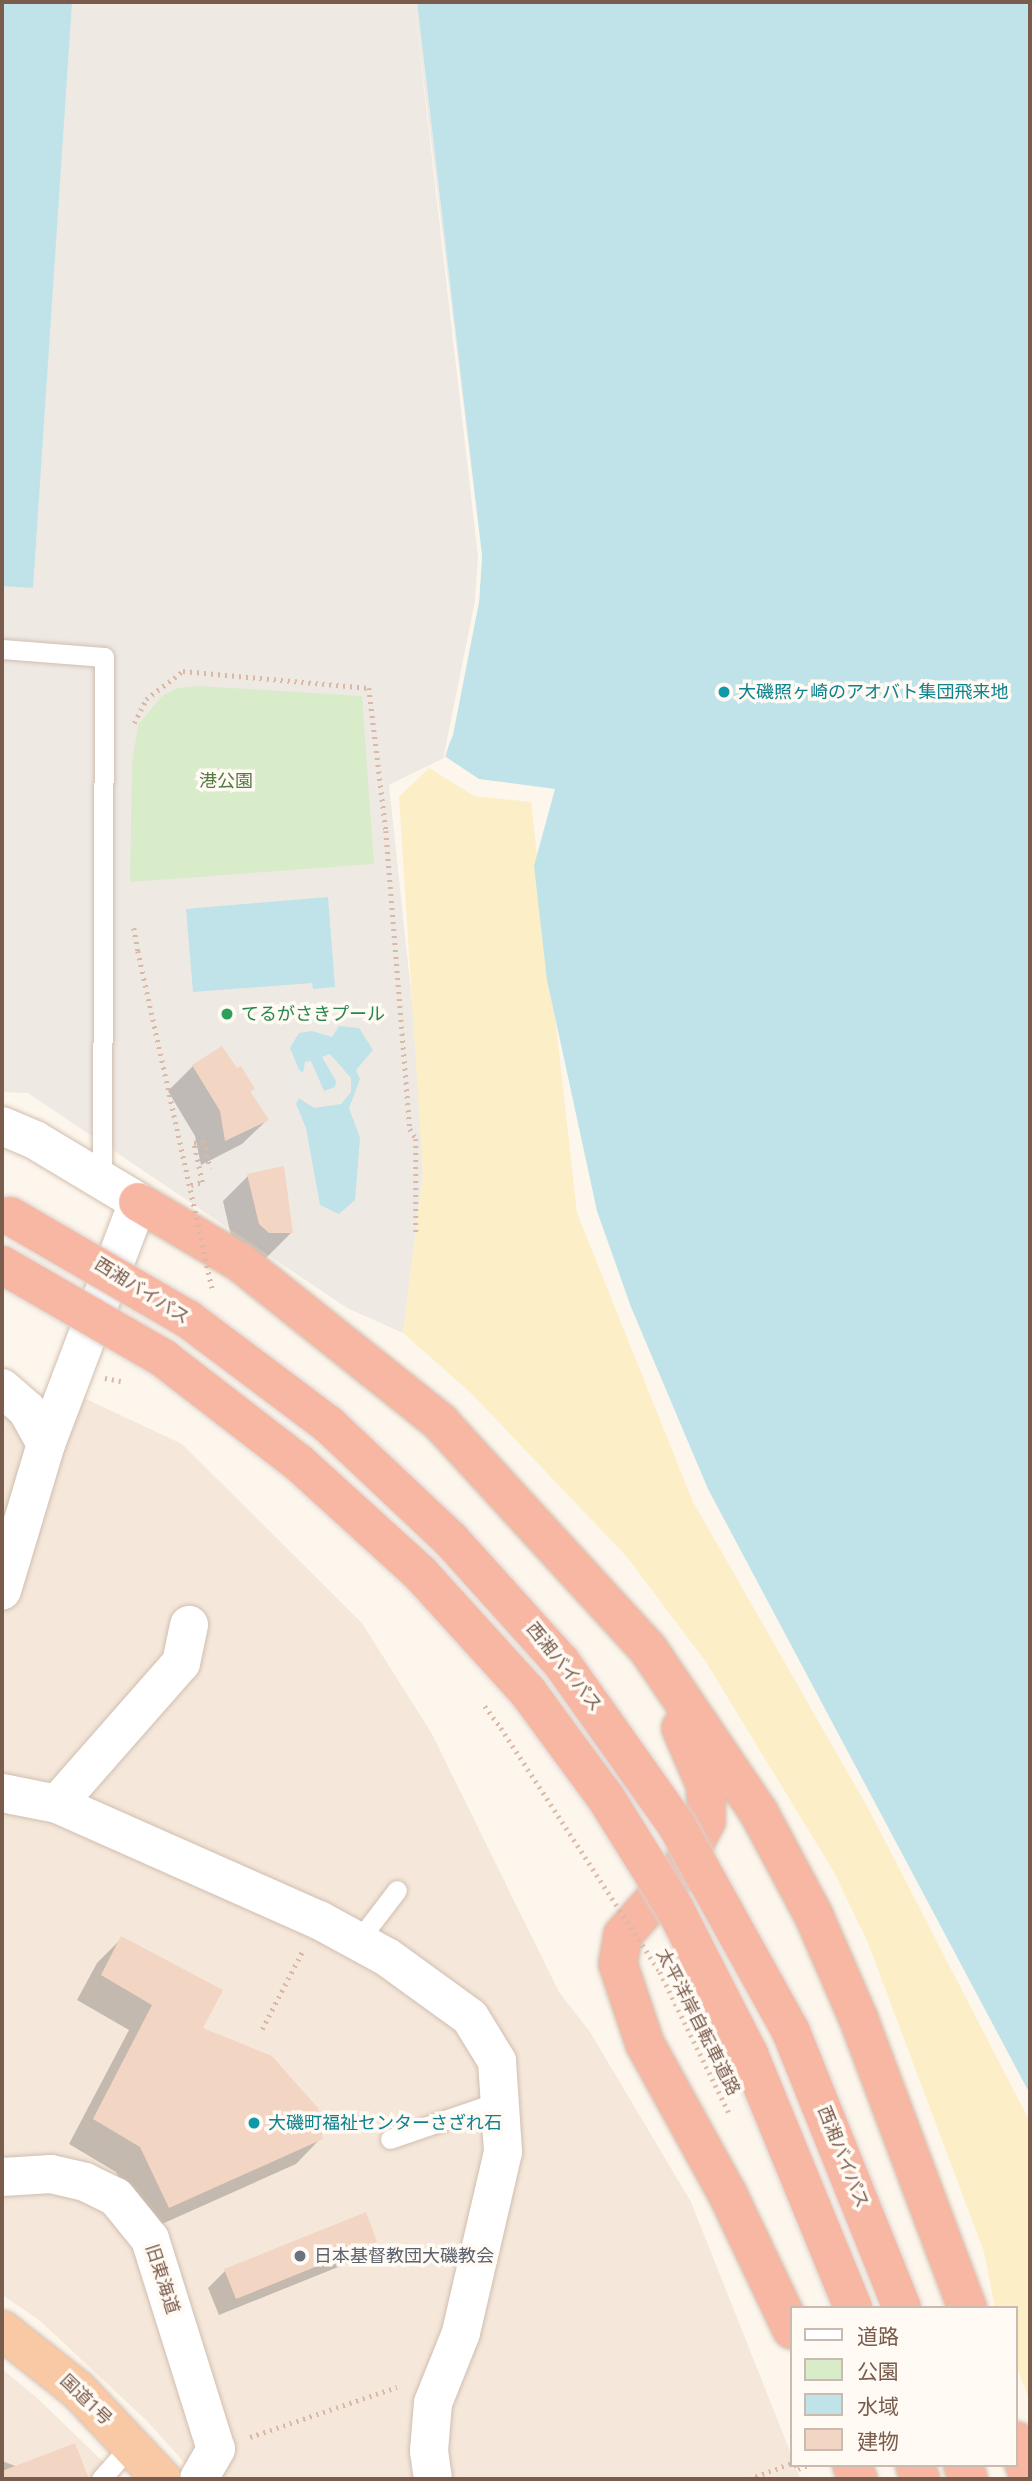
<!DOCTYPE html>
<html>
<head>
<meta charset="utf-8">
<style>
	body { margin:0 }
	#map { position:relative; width:1032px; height:2481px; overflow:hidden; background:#fdf6ec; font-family:Roboto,"Noto Sans JP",sans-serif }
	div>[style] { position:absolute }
	.residential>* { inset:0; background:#f5e8da }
	.industrial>* { inset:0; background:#efe9e4 }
	.green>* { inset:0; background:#d8ecc9 }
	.sand>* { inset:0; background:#fcefc7 }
	.water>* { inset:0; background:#bfe3e8 }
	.pier>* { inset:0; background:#fdf6ec }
	.shadow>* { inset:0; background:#0003 }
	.building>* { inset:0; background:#f3d5c3 }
	.path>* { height:4.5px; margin-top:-2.25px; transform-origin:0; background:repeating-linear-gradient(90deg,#d9b8a5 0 2px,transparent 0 7px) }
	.roads { filter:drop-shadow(0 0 2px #d1beb0) drop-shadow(0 0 2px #d1beb0) }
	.service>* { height:19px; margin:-9.5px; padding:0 9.5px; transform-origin:9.5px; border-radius:9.5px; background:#fff }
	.minor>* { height:38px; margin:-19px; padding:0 19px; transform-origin:19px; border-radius:19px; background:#fff }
	.tertiary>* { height:38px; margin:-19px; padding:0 19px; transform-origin:19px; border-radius:19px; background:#fff }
	.trunk>* { height:38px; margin:-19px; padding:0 19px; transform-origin:19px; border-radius:19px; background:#f9c8a4 }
	.motorway>* { height:38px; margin:-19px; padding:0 19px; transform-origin:19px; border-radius:19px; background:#f7b7a3 }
	.path-bridge>* { height:4.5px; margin-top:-2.25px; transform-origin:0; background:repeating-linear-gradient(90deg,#d9b8a5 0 2px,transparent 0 7px) }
	.bridges { filter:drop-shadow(0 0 2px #dad1cd) drop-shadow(0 0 2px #dad1cd) }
	.motorway-bridge>* { height:38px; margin:-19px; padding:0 19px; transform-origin:19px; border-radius:19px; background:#f7b7a3 }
	.dots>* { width:19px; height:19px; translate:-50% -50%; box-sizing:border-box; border:4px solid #fffaf3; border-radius:50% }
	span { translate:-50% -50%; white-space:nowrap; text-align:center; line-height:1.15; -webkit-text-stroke:7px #fffaf3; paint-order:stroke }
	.culture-label { font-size:18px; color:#0d838f }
	.left { translate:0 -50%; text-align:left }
	.park-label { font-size:18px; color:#537a41 }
	.leisure-label { font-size:18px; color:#27864d }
	.street-label { font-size:18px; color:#7a5c4d }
	.worship-label { font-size:18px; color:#5b616d }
	.frame { position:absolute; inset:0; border:4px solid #7a5c4d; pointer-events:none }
	.legend { position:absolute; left:790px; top:2306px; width:228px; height:161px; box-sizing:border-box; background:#fffaf3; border:2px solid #cabbb1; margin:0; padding:9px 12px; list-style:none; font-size:21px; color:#7a5c4d }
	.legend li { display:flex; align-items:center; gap:14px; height:35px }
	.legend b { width:35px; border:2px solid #cabbb1 }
</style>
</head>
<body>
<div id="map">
	<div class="residential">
		<i style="clip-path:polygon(2px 1388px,27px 1410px,67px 1390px,182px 1444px,362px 1623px,432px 1734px,559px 1992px,590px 2032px,691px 2202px,801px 2479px,199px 2479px,146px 2420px,39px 2320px,2px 2295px)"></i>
		<i style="clip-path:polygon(2px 2369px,36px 2397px,121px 2479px,2px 2479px)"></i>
	</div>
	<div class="industrial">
		<i style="clip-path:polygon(2px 2px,417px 2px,482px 556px,479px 602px,446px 757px,389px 785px,418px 1057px,423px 1174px,403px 1333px,347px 1308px,28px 1093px,2px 1092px)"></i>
	</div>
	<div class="green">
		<i style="clip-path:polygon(199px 686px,362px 696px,374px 864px,130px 882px,132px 764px,138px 725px,161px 697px,177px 688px)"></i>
	</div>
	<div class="sand">
		<i style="clip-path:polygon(429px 768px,474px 796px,531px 802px,577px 1213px,693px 1502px,869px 1810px,1030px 2122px,1030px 2401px,1016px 2366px,1016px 2308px,995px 2308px,984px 2252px,868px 1943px,834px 1872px,706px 1662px,627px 1557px,471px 1393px,403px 1333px,423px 1174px,399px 797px)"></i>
	</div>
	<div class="water">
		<i style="clip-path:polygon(2px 2px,72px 2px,33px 588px,2px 586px)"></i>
		<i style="clip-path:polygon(417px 2px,1030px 2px,1030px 2094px,708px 1489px,631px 1307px,597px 1211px,547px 980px,534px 866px,555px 789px,479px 779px,446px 757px,479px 602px,482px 556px)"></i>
		<i style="clip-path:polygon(328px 897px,335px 987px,313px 989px,312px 983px,193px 992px,186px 909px)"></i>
		<i style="clip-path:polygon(339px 1026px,359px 1028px,373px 1050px,356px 1070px,360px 1079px,349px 1108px,360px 1138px,355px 1200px,339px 1214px,320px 1205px,306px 1128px,296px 1104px,299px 1098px,314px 1108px,341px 1104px,351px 1092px,351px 1078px,330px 1054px,322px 1057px,336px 1081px,335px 1087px,324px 1091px,311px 1061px,305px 1062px,303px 1073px,299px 1070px,290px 1048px,299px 1033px,312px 1031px,332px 1037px)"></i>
	</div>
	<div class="pier">
		<i style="clip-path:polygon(414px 2px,482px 556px,479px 602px,453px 735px,443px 759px,475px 601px,478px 556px)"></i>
	</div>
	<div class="shadow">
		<i style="clip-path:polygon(193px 1066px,253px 1089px,249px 1092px,267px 1120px,242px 1144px,201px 1165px,195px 1136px,168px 1091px)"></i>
		<i style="clip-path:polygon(248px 1176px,291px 1233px,266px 1258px,244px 1257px,234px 1249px,223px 1201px)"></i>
		<i style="clip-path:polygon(122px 1938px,201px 2029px,321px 2138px,296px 2164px,144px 2232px,116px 2172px,69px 2144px,129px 2030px,77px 2000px,97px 1963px)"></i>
		<i style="clip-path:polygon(365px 2215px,375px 2242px,358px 2259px,219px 2315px,208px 2288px,225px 2271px)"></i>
		<i style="clip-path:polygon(2px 2461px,29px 2471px,26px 2479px,2px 2479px)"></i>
	</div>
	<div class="building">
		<i style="clip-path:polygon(222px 1046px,237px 1068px,241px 1066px,255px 1089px,250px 1091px,269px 1120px,225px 1141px,220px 1111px,192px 1065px)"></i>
		<i style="clip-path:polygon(284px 1166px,293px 1233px,269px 1233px,259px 1224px,247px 1174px)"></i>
		<i style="clip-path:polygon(121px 1936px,223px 1990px,203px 2028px,272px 2056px,318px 2108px,323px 2139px,169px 2208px,140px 2147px,93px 2119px,152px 2005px,101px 1975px)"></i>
		<i style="clip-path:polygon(366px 2212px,377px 2242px,236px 2299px,224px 2269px)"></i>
		<i style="clip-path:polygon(75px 2443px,89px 2479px,2px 2479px,2px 2471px)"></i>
	</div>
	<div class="path">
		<i style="left:134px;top:723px;width:27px;rotate:-63deg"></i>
		<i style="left:146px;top:699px;width:46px;rotate:-37.1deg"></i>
		<i style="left:183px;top:671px;width:187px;rotate:5.2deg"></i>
		<i style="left:369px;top:688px;width:144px;rotate:83.2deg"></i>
		<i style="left:386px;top:831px;width:299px;rotate:85.4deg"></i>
		<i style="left:410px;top:1129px;width:12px;rotate:59deg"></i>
		<i style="left:416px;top:1139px;width:95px;rotate:90deg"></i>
		<i style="left:134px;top:928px;width:23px;rotate:80deg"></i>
		<i style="left:191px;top:1185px;width:11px;rotate:-15deg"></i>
		<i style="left:202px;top:1182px;width:40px;rotate:-102deg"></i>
		<i style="left:194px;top:1143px;width:10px;rotate:-11deg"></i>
		<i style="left:204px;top:1141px;width:28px;rotate:77deg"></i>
		<i style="left:485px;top:1706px;width:27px;rotate:54deg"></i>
		<i style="left:262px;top:2029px;width:87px;rotate:-62.5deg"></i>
		<i style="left:250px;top:2437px;width:155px;rotate:-18.8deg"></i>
		<i style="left:796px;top:2465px;width:4px;rotate:63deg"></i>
		<i style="left:798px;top:2469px;width:11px;rotate:-22deg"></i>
		<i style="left:749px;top:2479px;width:46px;rotate:-20.4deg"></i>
	</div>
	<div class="roads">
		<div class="service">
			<i style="left:2px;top:649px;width:102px;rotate:4.5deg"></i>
			<i style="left:104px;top:657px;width:523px;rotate:90.22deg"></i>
			<i style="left:358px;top:1941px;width:64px;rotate:-52.6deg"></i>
			<i style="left:390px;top:2139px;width:120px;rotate:-19deg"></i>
			<i style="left:101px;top:2479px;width:45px;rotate:-48.6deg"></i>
		</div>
		<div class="minor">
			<i style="left:2px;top:1388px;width:33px;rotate:41deg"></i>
			<i style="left:27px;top:1410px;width:39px;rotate:61deg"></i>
			<i style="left:2px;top:1793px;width:56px;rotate:11.3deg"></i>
			<i style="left:57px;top:1804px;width:287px;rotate:23.9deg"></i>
			<i style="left:319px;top:1920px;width:77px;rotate:28.6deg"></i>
			<i style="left:387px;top:1957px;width:102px;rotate:35.9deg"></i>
			<i style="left:470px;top:2017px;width:52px;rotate:58.5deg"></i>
			<i style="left:497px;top:2061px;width:91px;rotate:86.2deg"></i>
			<i style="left:503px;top:2152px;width:186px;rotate:103.1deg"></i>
			<i style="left:461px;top:2333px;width:75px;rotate:111.8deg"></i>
			<i style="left:433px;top:2403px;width:48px;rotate:94.8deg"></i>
			<i style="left:429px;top:2451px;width:28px;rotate:82deg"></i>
			<i style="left:57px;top:1804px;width:188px;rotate:-48.7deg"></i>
			<i style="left:181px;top:1663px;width:39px;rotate:-78deg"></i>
			<i style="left:2px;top:2177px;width:49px;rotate:-3.5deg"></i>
			<i style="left:51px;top:2174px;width:35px;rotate:13deg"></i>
			<i style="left:85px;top:2182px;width:34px;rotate:26deg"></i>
			<i style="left:116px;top:2197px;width:54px;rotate:51deg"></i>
			<i style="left:150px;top:2239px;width:220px;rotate:72.6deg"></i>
			<i style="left:216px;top:2449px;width:34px;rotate:120deg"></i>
		</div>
		<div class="tertiary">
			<i style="left:2px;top:1126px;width:36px;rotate:23deg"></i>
			<i style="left:35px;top:1140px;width:120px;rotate:31deg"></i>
			<i style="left:138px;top:1202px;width:259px;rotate:110.8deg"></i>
			<i style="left:46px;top:1444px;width:153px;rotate:106.7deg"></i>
		</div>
		<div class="trunk">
			<i style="left:2px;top:2330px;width:97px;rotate:38.3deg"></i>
			<i style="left:78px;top:2390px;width:122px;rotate:46.7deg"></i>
		</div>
		<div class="motorway">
			<i style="left:138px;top:1202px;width:120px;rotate:30.6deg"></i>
			<i style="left:241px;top:1263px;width:255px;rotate:38.6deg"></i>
			<i style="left:440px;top:1422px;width:308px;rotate:47.5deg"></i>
			<i style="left:648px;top:1649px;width:198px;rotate:55.9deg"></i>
			<i style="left:759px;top:1813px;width:115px;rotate:61.9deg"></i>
			<i style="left:813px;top:1914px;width:116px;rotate:66.5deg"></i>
			<i style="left:859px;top:2020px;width:308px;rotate:69.4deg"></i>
			<i style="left:681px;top:1728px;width:63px;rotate:66.7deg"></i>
			<i style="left:706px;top:1786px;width:35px;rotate:90deg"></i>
			<i style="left:706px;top:1821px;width:56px;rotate:117.5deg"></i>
			<i style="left:680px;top:1871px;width:86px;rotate:131.7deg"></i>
			<i style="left:623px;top:1935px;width:29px;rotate:100deg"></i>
			<i style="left:618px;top:1964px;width:84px;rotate:71.4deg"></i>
			<i style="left:645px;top:2044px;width:172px;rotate:61.2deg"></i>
			<i style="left:728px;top:2195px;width:149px;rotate:64.6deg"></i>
			<i style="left:1016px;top:2441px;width:40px;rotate:69.8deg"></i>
			<i style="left:852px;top:2465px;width:15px;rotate:67deg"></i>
			<i style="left:915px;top:2465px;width:15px;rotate:70deg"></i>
			<i style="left:963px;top:2465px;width:15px;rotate:70deg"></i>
		</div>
	</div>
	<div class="path-bridge">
		<i style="left:138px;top:951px;width:345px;rotate:77.6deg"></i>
		<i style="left:105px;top:1378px;width:20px;rotate:11deg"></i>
		<i style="left:501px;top:1728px;width:291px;rotate:56.9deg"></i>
		<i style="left:660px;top:1972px;width:159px;rotate:63.9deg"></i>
	</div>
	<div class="bridges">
		<div class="motorway-bridge">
			<i style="left:10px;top:1216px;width:206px;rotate:30.1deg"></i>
			<i style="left:188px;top:1319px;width:176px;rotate:36.9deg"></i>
			<i style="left:329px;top:1425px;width:168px;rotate:43.3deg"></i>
			<i style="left:451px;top:1540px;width:164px;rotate:48deg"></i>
			<i style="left:561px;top:1662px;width:201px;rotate:54.7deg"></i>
			<i style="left:677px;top:1826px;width:235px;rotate:61deg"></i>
			<i style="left:791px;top:2032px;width:297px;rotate:68.1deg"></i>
			<i style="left:2px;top:1265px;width:186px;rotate:30deg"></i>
			<i style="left:163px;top:1358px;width:172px;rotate:37.7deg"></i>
			<i style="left:299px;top:1463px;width:164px;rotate:42.3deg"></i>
			<i style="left:420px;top:1573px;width:161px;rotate:47.8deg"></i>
			<i style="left:528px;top:1692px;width:132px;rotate:53.7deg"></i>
			<i style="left:606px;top:1798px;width:131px;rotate:58.1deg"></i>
			<i style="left:675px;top:1909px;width:163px;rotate:63deg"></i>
			<i style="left:749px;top:2054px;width:274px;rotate:67.7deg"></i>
		</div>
	</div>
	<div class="dots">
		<i style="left:724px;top:692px;background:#0f9aa8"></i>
		<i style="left:227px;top:1014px;background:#2e9e5b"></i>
		<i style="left:254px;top:2123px;background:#0f9aa8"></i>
		<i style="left:300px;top:2256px;background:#6b7280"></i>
	</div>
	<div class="culture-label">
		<span class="left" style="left:738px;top:692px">大磯照ヶ崎のアオバト集団飛来地</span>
		<span class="left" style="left:268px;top:2123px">大磯町福祉センターさざれ石</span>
	</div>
	<div class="park-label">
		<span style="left:226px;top:781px">港公園</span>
	</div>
	<div class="leisure-label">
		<span class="left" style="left:241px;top:1014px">てるがさきプール</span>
	</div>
	<div class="street-label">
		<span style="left:142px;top:1291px;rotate:32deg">西湘バイパス</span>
		<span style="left:564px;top:1667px;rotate:51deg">西湘バイパス</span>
		<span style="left:698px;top:2022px;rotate:63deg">太平洋岸自転車道路</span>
		<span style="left:843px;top:2157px;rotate:68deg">西湘バイパス</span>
		<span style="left:162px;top:2279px;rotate:72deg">旧東海道</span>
		<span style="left:86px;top:2400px;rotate:44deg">国道1号</span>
	</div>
	<div class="worship-label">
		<span class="left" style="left:314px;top:2256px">日本基督教団大磯教会</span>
	</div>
	<div class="frame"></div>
	<ul class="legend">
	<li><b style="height:9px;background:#fff"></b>道路</li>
	<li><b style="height:19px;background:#d8ecc9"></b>公園</li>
	<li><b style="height:19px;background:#bfe3e8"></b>水域</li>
	<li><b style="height:19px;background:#f3d5c3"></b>建物</li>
	</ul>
</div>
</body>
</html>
